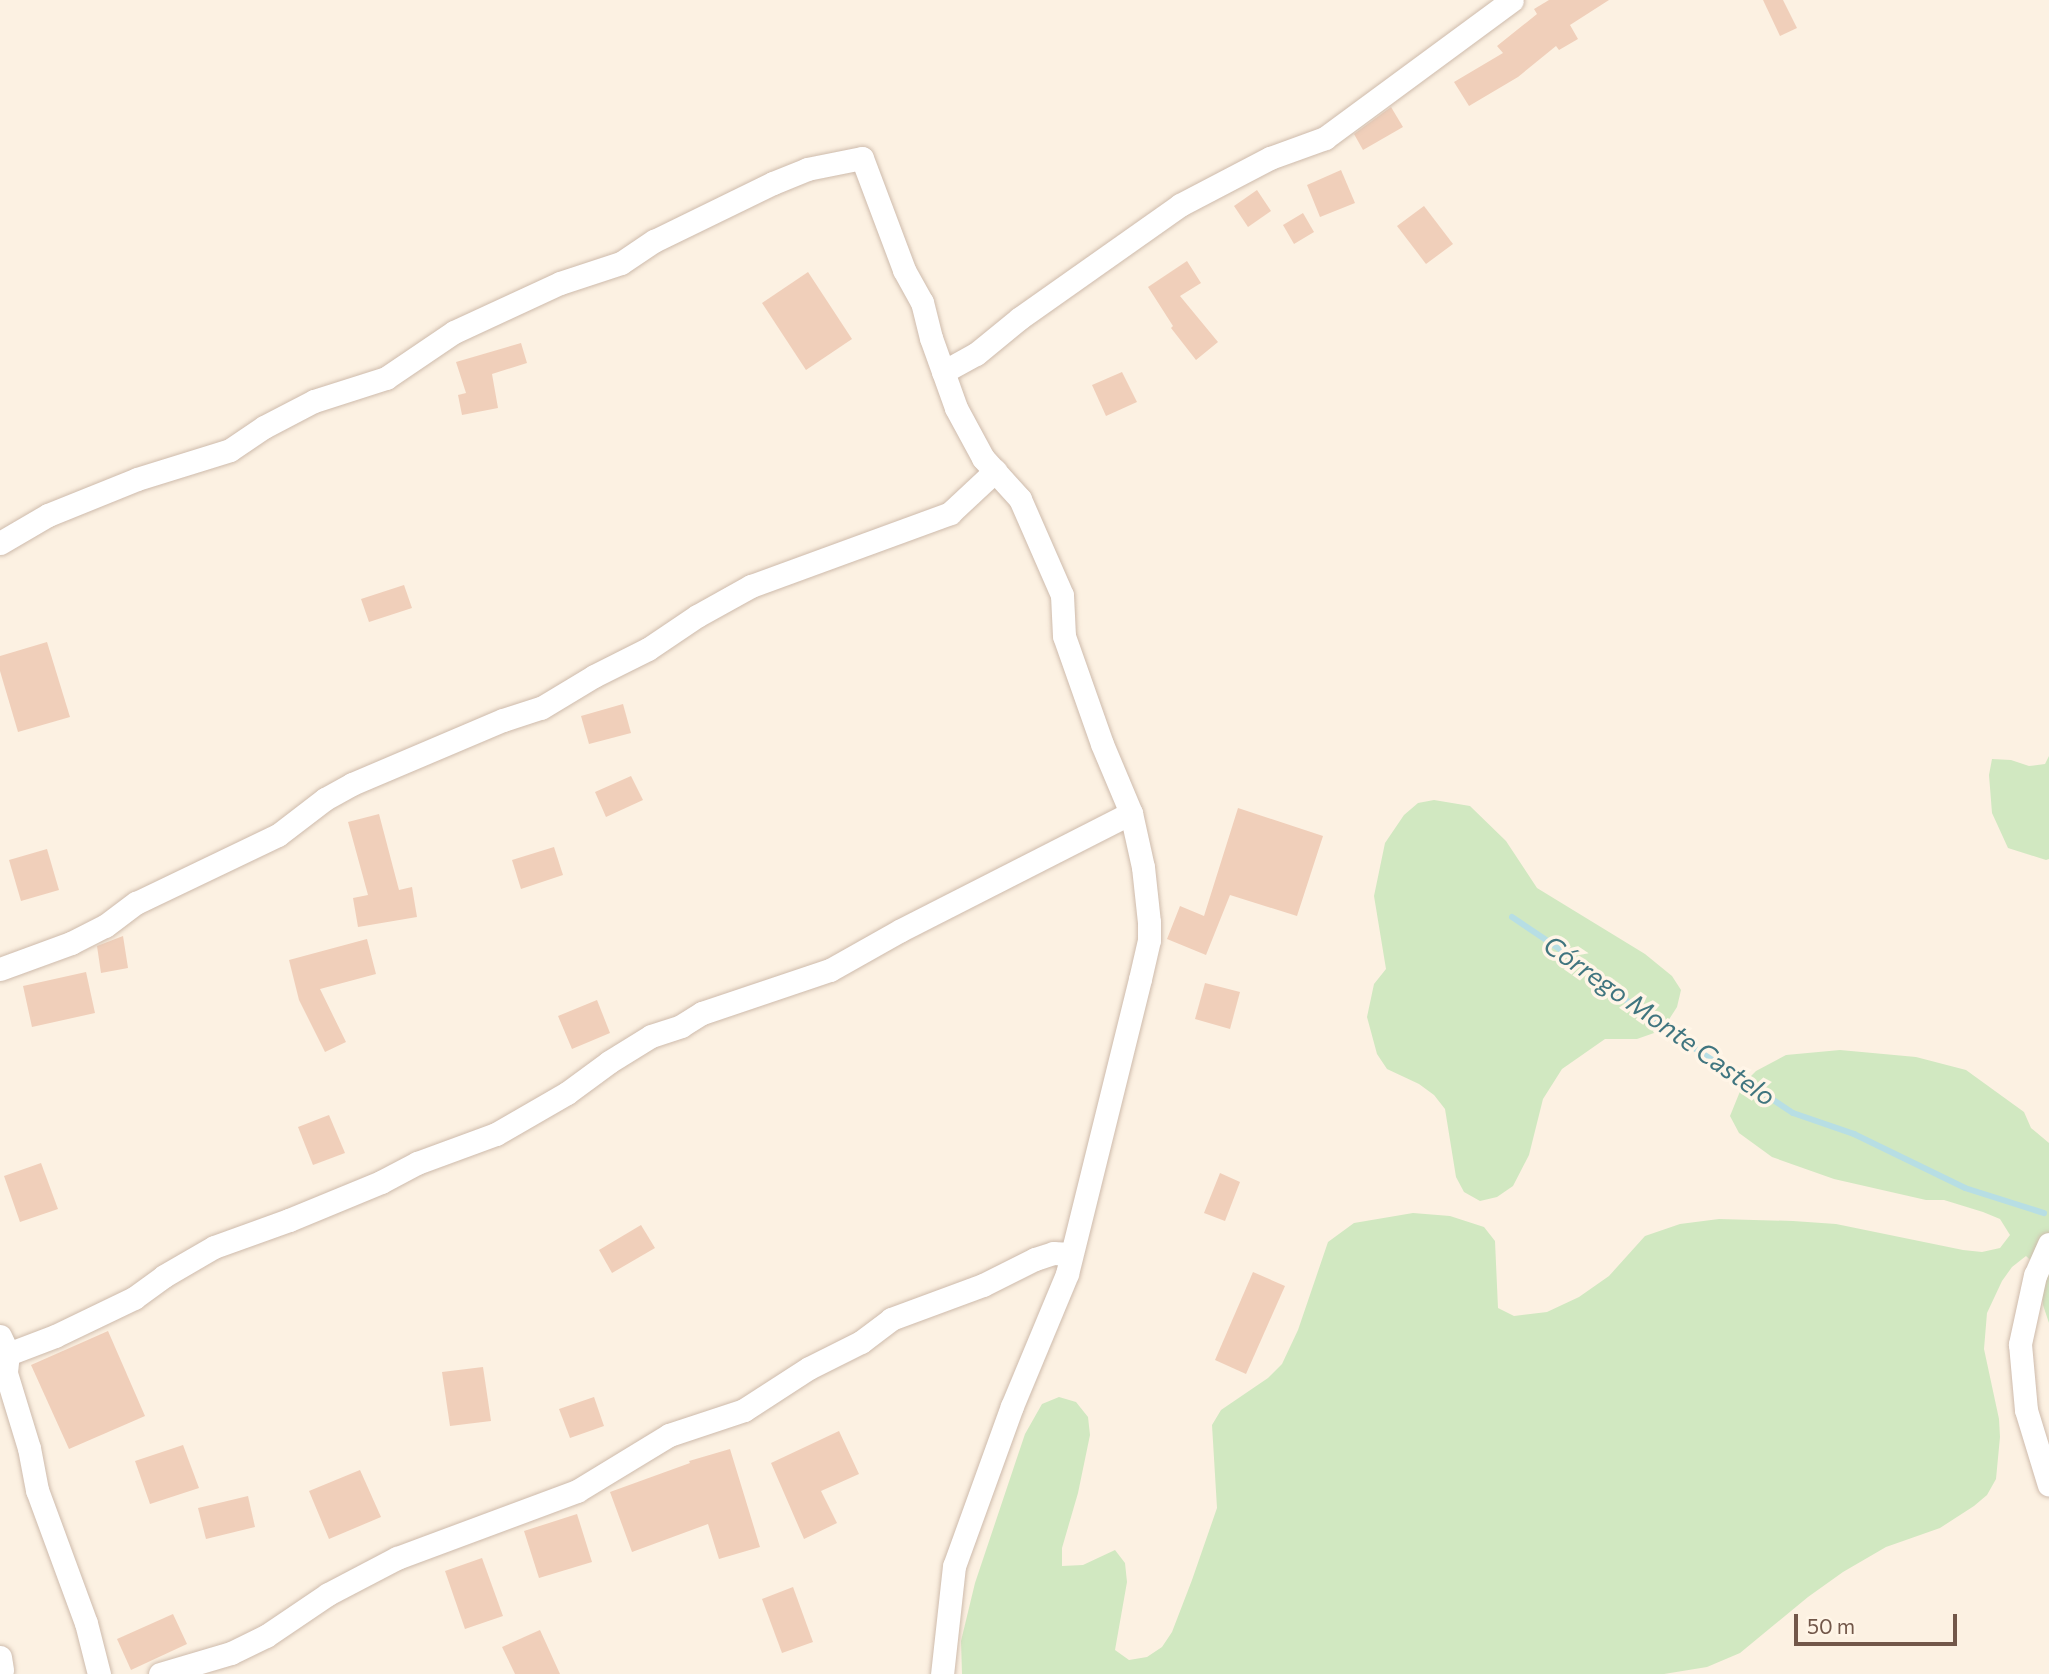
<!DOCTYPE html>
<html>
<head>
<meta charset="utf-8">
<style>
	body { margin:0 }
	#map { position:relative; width:2049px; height:1674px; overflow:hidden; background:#fcf1e2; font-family:Commissioner,sans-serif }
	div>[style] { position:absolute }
	.green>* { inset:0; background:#d1e8c1 }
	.stream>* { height:6px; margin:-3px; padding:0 3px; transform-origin:3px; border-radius:3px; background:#b7dee4 }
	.building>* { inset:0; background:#f0cfba }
	.roads { filter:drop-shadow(0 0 2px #cebbac) drop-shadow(0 0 2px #cebbac) }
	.minor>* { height:23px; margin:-11.5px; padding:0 11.5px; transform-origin:11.5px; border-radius:11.5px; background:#fff }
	span { translate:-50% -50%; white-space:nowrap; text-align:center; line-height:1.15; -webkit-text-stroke:7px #fff5e7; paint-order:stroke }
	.water-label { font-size:26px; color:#40757f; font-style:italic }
	.scale { position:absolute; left:1794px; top:1614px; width:163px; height:32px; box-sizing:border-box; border:4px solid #725749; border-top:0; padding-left:9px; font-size:21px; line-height:24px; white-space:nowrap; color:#725749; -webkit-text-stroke:5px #fff5e7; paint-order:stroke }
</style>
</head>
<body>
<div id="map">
	<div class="green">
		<i style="clip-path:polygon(2049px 756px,2049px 859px,2046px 860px,2008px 848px,1992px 813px,1989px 775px,1992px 759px,2011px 760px,2029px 766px,2045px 764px)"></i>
		<i style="clip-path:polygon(1434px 800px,1470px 806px,1506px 841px,1537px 888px,1645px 954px,1672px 976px,1681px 990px,1677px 1007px,1668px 1021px,1654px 1033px,1637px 1039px,1605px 1039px,1562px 1069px,1543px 1099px,1529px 1155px,1513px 1186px,1497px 1197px,1480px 1201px,1464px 1192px,1456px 1177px,1445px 1109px,1434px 1095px,1419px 1084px,1387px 1069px,1377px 1054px,1367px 1017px,1374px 984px,1386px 969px,1374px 896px,1385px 843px,1404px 815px,1418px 803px)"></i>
		<i style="clip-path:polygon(1840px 1050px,1916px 1057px,1966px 1070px,2024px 1112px,2031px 1128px,2049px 1143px,2049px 1323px,2043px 1305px,2040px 1269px,2026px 1256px,2012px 1267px,2002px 1281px,1987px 1313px,1984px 1349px,1999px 1419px,2000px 1437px,1996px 1479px,1987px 1495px,1974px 1506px,1940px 1528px,1886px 1547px,1843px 1572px,1808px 1597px,1740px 1653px,1707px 1667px,1664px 1674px,962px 1674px,961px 1641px,975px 1583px,1025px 1434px,1042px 1404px,1059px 1397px,1076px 1402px,1088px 1417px,1090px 1435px,1078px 1493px,1062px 1548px,1062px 1566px,1083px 1565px,1115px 1550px,1125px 1563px,1127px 1582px,1115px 1650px,1129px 1660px,1147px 1657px,1162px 1647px,1172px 1632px,1192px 1580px,1217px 1508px,1212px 1425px,1221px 1410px,1268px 1378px,1282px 1364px,1298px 1330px,1328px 1242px,1354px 1223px,1413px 1213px,1450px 1216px,1484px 1227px,1495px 1241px,1498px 1308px,1514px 1316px,1547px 1312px,1579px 1297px,1609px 1276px,1645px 1236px,1680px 1224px,1719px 1219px,1793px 1221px,1836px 1224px,1963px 1250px,1982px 1252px,2000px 1248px,2010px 1235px,2000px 1219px,1983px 1212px,1944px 1200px,1926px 1200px,1834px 1179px,1772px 1157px,1739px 1133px,1730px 1116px,1743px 1084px,1756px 1071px,1786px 1055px)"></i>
	</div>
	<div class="stream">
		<i style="left:1512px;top:917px;width:73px;rotate:33.9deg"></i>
		<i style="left:1573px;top:958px;width:98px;rotate:38.4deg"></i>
		<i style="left:1650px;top:1019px;width:171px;rotate:33.3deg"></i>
		<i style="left:1793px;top:1113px;width:65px;rotate:19deg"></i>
		<i style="left:1854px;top:1134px;width:123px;rotate:25.9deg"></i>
		<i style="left:1965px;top:1188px;width:83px;rotate:17.6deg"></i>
	</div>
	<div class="building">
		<i style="clip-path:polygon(1549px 0,1609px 0,1570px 25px,1578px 39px,1559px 50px,1556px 46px,1518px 77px,1469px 106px,1454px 82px,1503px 53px,1497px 46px,1537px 14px,1534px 9px)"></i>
		<i style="clip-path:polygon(1763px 0,1783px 0,1797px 28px,1780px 36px)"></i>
		<i style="clip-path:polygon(1391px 107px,1403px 127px,1363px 150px,1354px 134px)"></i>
		<i style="clip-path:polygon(1341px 170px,1355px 203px,1320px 217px,1307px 185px)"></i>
		<i style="clip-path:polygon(1257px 190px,1271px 211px,1248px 227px,1234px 206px)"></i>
		<i style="clip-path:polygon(1424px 206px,1453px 244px,1426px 264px,1397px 226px)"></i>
		<i style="clip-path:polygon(1303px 213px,1314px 232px,1294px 244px,1283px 225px)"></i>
		<i style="clip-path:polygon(1187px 261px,1201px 283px,1180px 296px,1218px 342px,1196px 360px,1171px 328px,1173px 326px,1148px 287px)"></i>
		<i style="clip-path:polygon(808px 272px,852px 339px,806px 370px,762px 303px)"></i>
		<i style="clip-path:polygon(521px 343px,527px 363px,492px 374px,498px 408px,462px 415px,458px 395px,466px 393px,456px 362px)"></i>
		<i style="clip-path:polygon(1122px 372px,1137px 402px,1106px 416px,1092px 385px)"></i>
		<i style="clip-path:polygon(404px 585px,412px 608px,369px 622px,361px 599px)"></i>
		<i style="clip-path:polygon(47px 642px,70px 717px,18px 732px,0 671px,0 656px)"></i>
		<i style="clip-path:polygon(623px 704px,631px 733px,589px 744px,581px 716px)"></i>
		<i style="clip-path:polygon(631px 776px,643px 800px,606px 817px,595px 792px)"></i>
		<i style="clip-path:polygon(1238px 808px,1323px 836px,1297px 916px,1230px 895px,1206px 955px,1167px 939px,1180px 906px,1204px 916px)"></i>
		<i style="clip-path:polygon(379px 814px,399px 890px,412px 887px,417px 917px,358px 927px,353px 898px,368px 895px,348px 822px)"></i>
		<i style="clip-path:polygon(554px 847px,563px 875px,521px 889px,512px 860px)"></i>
		<i style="clip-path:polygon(47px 849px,59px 890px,21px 901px,9px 860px)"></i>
		<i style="clip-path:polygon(123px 936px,128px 968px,101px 973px,97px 946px)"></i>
		<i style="clip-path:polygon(367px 939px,376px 974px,320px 989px,346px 1042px,325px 1052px,299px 1000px,289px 960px)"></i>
		<i style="clip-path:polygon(86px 972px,95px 1013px,32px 1027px,23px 986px)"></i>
		<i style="clip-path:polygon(1205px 983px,1240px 992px,1230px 1029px,1195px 1019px)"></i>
		<i style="clip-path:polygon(597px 1000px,610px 1033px,572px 1049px,558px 1016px)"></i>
		<i style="clip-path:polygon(329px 1115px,345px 1153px,313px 1165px,298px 1127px)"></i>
		<i style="clip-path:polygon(41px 1163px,58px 1209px,20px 1222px,4px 1176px)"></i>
		<i style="clip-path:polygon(1220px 1173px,1240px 1182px,1225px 1221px,1204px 1213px)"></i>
		<i style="clip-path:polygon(641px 1225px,655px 1248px,612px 1273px,599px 1250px)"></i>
		<i style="clip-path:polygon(1253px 1272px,1285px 1286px,1246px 1374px,1215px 1360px)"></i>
		<i style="clip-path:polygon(108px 1331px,145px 1416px,69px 1449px,31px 1365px)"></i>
		<i style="clip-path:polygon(483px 1367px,491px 1421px,450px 1426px,442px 1372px)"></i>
		<i style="clip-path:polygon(594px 1397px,604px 1426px,570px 1438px,559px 1409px)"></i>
		<i style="clip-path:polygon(839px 1431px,859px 1474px,821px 1491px,837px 1523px,804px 1539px,771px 1463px)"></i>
		<i style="clip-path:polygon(183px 1445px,199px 1488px,150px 1504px,135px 1461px)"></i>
		<i style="clip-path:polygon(730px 1449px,760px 1547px,719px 1559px,708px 1524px,632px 1552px,610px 1492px,690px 1463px,689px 1461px)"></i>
		<i style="clip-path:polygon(360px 1470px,381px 1517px,329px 1539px,309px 1491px)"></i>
		<i style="clip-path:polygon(248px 1496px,255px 1527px,206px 1539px,198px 1508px)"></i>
		<i style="clip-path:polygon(577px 1514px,592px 1562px,539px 1578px,524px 1531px)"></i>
		<i style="clip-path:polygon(482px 1558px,503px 1616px,465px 1629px,445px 1571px)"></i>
		<i style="clip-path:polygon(793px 1587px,813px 1642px,782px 1653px,762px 1599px)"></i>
		<i style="clip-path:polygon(173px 1614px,187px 1644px,131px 1670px,117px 1639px)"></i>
		<i style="clip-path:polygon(540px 1630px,560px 1674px,515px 1674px,502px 1647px)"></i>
	</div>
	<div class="roads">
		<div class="minor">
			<i style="left:943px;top:372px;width:38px;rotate:-29deg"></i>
			<i style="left:976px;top:354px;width:57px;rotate:-39.3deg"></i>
			<i style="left:1020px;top:318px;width:196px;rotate:-35.2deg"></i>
			<i style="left:1180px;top:205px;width:102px;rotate:-27.6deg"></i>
			<i style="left:1270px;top:158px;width:59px;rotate:-20deg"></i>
			<i style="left:1325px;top:138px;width:232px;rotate:-36.4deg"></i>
			<i style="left:0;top:543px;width:56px;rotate:-30.3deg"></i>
			<i style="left:48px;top:515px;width:96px;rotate:-22deg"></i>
			<i style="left:137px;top:479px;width:97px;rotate:-17.3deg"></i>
			<i style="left:230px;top:450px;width:41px;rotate:-34.1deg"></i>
			<i style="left:264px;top:427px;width:56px;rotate:-27.5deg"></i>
			<i style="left:314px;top:401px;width:76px;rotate:-17.7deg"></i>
			<i style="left:386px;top:378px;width:82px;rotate:-34.1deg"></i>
			<i style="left:454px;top:332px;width:117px;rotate:-24.8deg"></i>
			<i style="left:560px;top:283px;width:64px;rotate:-18.2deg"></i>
			<i style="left:621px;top:263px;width:40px;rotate:-34deg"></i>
			<i style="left:654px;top:241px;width:132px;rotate:-26deg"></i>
			<i style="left:773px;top:183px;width:37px;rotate:-22deg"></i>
			<i style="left:807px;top:169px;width:56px;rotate:-11.3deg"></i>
			<i style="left:862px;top:158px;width:120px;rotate:69.4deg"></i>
			<i style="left:904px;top:270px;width:37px;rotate:61deg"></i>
			<i style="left:922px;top:302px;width:37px;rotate:76deg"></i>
			<i style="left:931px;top:338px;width:74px;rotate:70.3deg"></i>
			<i style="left:956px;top:408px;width:57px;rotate:61.6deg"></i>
			<i style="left:983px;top:458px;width:55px;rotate:47.9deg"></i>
			<i style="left:1020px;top:499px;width:105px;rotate:66.4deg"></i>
			<i style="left:1062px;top:595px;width:41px;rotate:87.2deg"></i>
			<i style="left:1064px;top:636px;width:114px;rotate:70.6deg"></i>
			<i style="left:1102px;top:744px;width:75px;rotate:67.2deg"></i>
			<i style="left:1131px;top:813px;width:55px;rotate:77.5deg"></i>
			<i style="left:1143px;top:867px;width:55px;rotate:83.8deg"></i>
			<i style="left:1149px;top:922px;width:18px;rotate:90deg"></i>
			<i style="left:1149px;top:940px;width:40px;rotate:103deg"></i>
			<i style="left:1140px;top:979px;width:304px;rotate:103.9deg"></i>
			<i style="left:1067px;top:1274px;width:143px;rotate:112.6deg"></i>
			<i style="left:1012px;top:1406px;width:170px;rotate:109.9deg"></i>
			<i style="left:954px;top:1566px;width:109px;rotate:96.3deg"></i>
			<i style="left:0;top:969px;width:76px;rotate:-20.1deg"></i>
			<i style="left:71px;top:943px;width:38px;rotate:-27deg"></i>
			<i style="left:105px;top:926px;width:39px;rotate:-37deg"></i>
			<i style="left:136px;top:903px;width:157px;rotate:-25.6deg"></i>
			<i style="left:278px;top:835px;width:59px;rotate:-37.5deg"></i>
			<i style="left:325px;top:799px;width:31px;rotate:-29deg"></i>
			<i style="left:352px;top:784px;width:164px;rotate:-23deg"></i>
			<i style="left:503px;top:720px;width:40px;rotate:-18deg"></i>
			<i style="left:541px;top:708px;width:62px;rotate:-31.1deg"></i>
			<i style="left:594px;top:676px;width:60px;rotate:-26.6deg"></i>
			<i style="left:648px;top:649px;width:59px;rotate:-34deg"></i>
			<i style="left:697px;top:616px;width:62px;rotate:-29.1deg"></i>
			<i style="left:751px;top:586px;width:212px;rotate:-20.1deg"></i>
			<i style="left:950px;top:513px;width:62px;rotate:-43deg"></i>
			<i style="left:2049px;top:1244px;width:34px;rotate:114deg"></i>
			<i style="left:2035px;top:1275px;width:71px;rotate:102.3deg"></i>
			<i style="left:2020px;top:1344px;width:66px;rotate:84.8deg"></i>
			<i style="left:2026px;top:1410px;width:78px;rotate:73deg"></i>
			<i style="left:0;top:1336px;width:19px;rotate:65deg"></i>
			<i style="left:8px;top:1353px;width:20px;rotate:96deg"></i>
			<i style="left:6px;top:1373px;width:78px;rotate:73deg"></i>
			<i style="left:29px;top:1448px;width:43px;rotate:79.2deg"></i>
			<i style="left:37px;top:1490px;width:142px;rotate:69.8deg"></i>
			<i style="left:86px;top:1623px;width:53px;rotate:75.7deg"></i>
			<i style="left:0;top:1357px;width:59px;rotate:-20.9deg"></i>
			<i style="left:55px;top:1336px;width:88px;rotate:-25.7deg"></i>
			<i style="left:134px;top:1298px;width:37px;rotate:-36deg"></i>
			<i style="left:164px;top:1276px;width:58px;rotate:-30.1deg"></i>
			<i style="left:214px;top:1247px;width:80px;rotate:-19.8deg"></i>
			<i style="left:289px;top:1220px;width:100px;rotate:-22.4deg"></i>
			<i style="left:381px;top:1182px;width:41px;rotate:-27.8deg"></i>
			<i style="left:417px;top:1163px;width:84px;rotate:-20.2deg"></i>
			<i style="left:496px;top:1134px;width:82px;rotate:-30deg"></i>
			<i style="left:567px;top:1093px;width:52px;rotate:-36.4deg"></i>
			<i style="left:609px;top:1062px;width:49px;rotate:-31.8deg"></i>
			<i style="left:651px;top:1036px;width:32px;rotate:-18deg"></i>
			<i style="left:681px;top:1026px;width:25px;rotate:-32deg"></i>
			<i style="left:702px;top:1013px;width:135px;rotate:-18.6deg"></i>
			<i style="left:830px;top:970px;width:81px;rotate:-29.4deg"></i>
			<i style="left:901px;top:930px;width:258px;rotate:-27deg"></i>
			<i style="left:0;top:1657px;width:13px;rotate:81deg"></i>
			<i style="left:160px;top:1674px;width:74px;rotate:-16.5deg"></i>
			<i style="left:231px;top:1653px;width:39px;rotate:-26deg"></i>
			<i style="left:266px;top:1636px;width:75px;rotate:-34.1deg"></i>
			<i style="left:328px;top:1594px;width:78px;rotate:-27.6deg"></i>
			<i style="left:397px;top:1558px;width:192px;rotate:-20.4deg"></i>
			<i style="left:577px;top:1491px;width:108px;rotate:-31.3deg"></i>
			<i style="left:669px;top:1435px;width:79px;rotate:-18.4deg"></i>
			<i style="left:744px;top:1410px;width:77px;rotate:-32.9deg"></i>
			<i style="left:809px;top:1368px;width:58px;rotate:-26.6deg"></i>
			<i style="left:861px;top:1342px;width:38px;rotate:-37deg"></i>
			<i style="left:891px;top:1319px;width:98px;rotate:-20.3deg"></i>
			<i style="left:983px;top:1285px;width:58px;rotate:-26.6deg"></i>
			<i style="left:1035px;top:1259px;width:19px;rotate:-18deg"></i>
			<i style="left:1053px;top:1253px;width:18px;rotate:3deg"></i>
		</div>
	</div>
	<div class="water-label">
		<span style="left:1660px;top:1020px;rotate:35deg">Córrego Monte Castelo</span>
	</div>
	<div class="scale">50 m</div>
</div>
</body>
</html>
